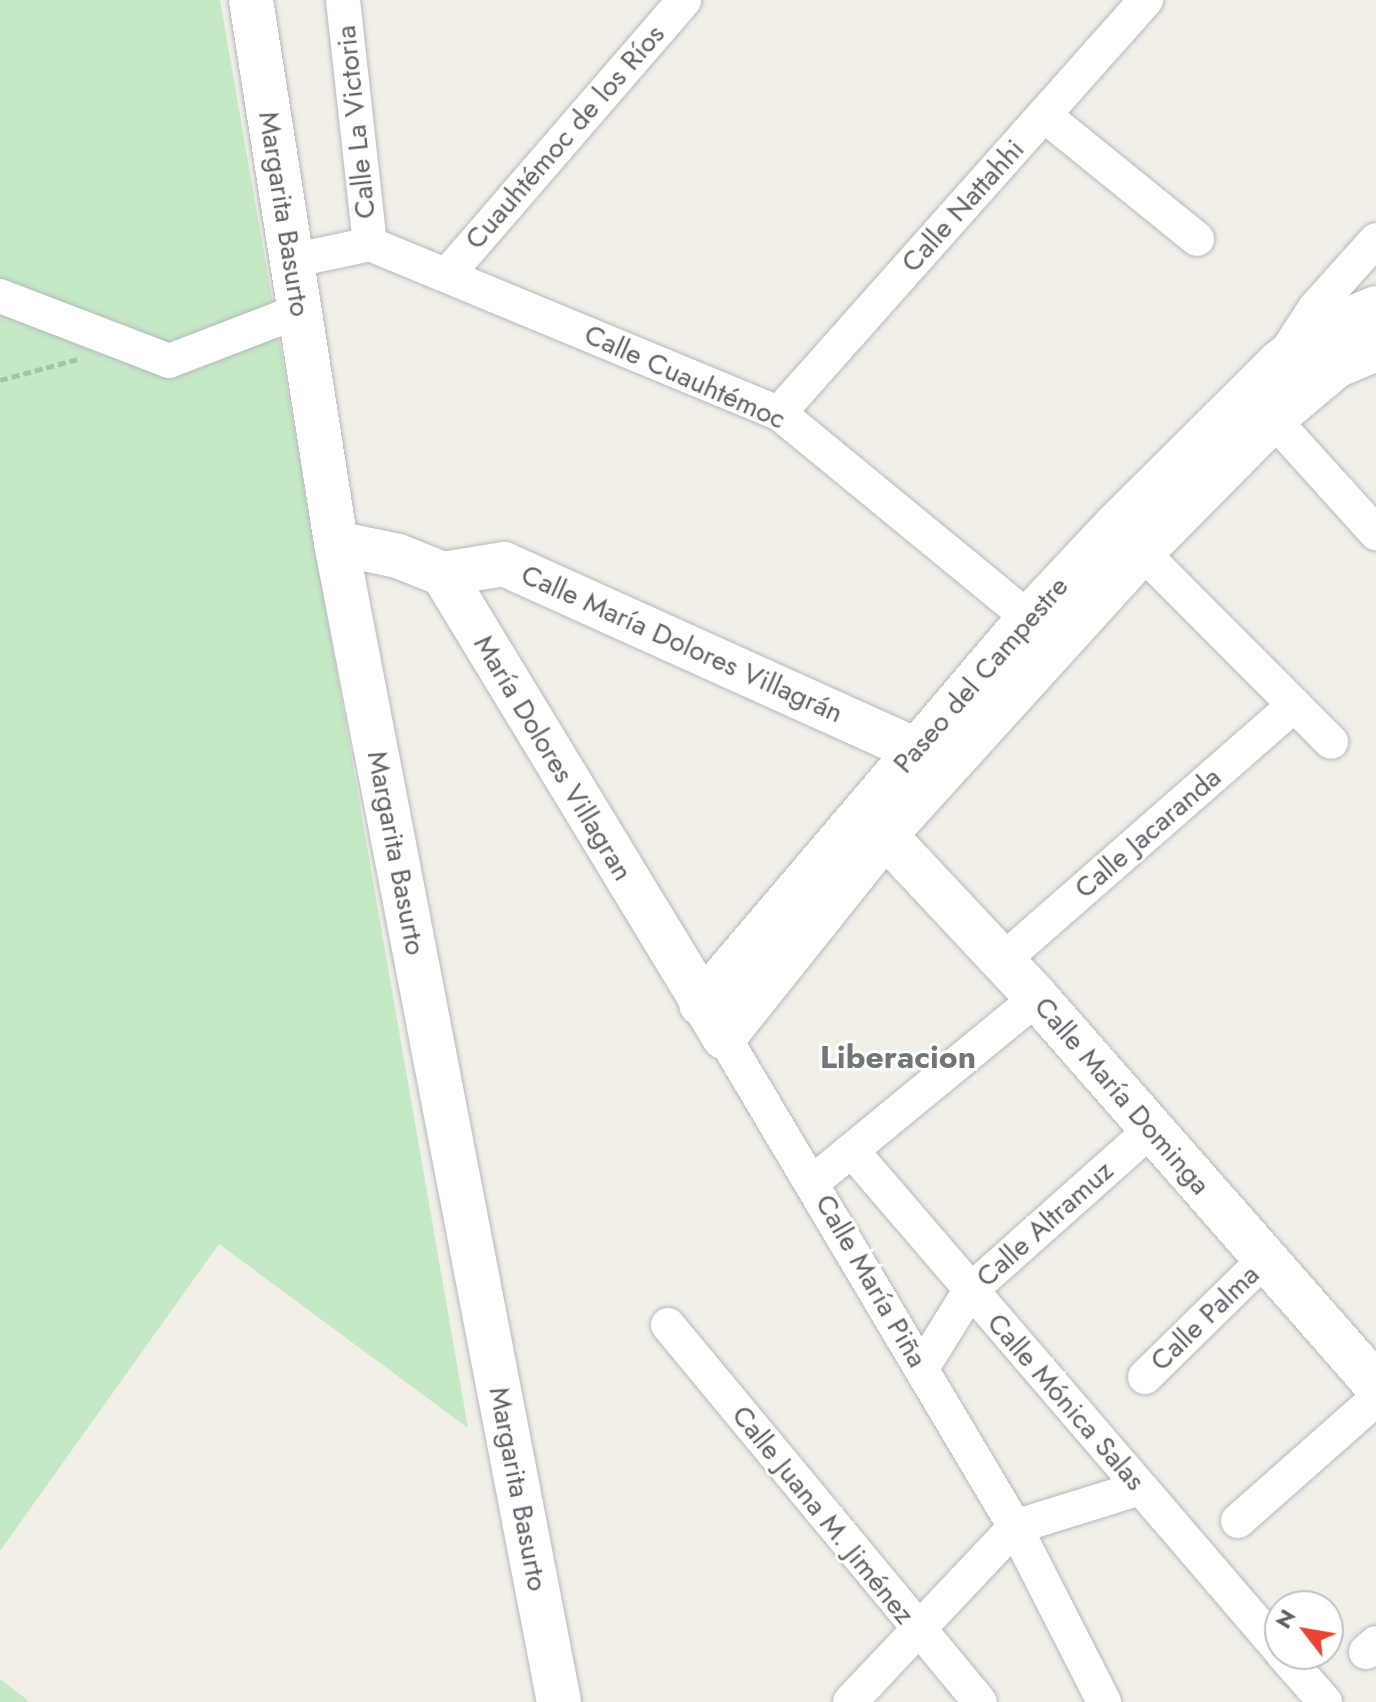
<!DOCTYPE html>
<html>
<head>
<meta charset="utf-8">
<style>
	body { margin:0 }
	#map { position:relative; width:1376px; height:1702px; overflow:hidden; background:#f1efe8; font-family:Jost,sans-serif }
	div>[style] { position:absolute }
	.green>* { inset:0; background:#c5e8c5 }
	.path>* { height:5px; margin-top:-2.5px; transform-origin:0; background:repeating-linear-gradient(90deg,#9cc7a9 0 8px,transparent 0 12px) }
	.roads { filter:drop-shadow(0 0 2px #b5b8bc) drop-shadow(0 0 2px #b5b8bc) }
	.street>* { height:34px; margin:-17px; padding:0 17px; transform-origin:17px; border-radius:17px; background:#fff }
	.secondary>* { height:44px; margin:-22px; padding:0 22px; transform-origin:22px; border-radius:22px; background:#fff }
	span { translate:-50% -50%; white-space:nowrap; text-align:center; line-height:1.15; -webkit-text-stroke:6px #fff; paint-order:stroke }
	.street-label { font-size:28px; color:#5f6368 }
	.quarter-label { font-size:32px; color:#70757a; font-weight:700 }
	.north { position:absolute; left:1264px; top:1590px; width:80px; height:80px; box-sizing:border-box; background:#fff; border:2px solid #bfc1c3; border-radius:50%; rotate:301deg; font-size:22px; font-weight:700; line-height:32px; text-align:center; color:#5f6368 }
	.north::after { content:''; display:block; margin:auto; width:28px; height:36px; background:#ea4335; clip-path:polygon(50% 0,100% 100%,50% 72%,0 100%) }
</style>
</head>
<body>
<div id="map">
	<div class="green">
		<i style="clip-path:polygon(0 0,220px 0,468px 1428px,219px 1244px,0 1551px)"></i>
		<i style="clip-path:polygon(0 1679px,30px 1702px,0 1702px)"></i>
	</div>
	<div class="path">
		<i style="left:0;top:380px;width:81px;rotate:-15.1deg"></i>
	</div>
	<div class="roads">
		<div class="street">
			<i style="left:343px;top:0;width:245px;rotate:83.7deg"></i>
			<i style="left:1044px;top:115px;width:197px;rotate:39deg"></i>
			<i style="left:291px;top:261px;width:81px;rotate:-12.1deg"></i>
			<i style="left:370px;top:244px;width:443px;rotate:22.5deg"></i>
			<i style="left:779px;top:413px;width:323px;rotate:39.4deg"></i>
			<i style="left:447px;top:275px;width:363px;rotate:-49.2deg"></i>
			<i style="left:0;top:296px;width:181px;rotate:21deg"></i>
			<i style="left:169px;top:361px;width:139px;rotate:-21deg"></i>
			<i style="left:1289px;top:348px;width:48px;rotate:-57deg"></i>
			<i style="left:1315px;top:308px;width:91px;rotate:-48.1deg"></i>
			<i style="left:779px;top:413px;width:553px;rotate:-48.38deg"></i>
			<i style="left:1273px;top:419px;width:154px;rotate:47.9deg"></i>
			<i style="left:1125px;top:535px;width:292px;rotate:45.1deg"></i>
			<i style="left:1003px;top:960px;width:387px;rotate:-41.2deg"></i>
			<i style="left:724px;top:1037px;width:570px;rotate:59.29deg"></i>
			<i style="left:1015px;top:1527px;width:196px;rotate:63deg"></i>
			<i style="left:853px;top:1152px;width:656px;rotate:49.39deg"></i>
			<i style="left:814px;top:1181px;width:288px;rotate:-39.4deg"></i>
			<i style="left:668px;top:1325px;width:489px;rotate:50.4deg"></i>
			<i style="left:922px;top:1368px;width:91px;rotate:-58.1deg"></i>
			<i style="left:970px;top:1291px;width:244px;rotate:-41.7deg"></i>
			<i style="left:1145px;top:1377px;width:168px;rotate:-44.5deg"></i>
			<i style="left:1238px;top:1521px;width:184px;rotate:-41.5deg"></i>
			<i style="left:1366px;top:1652px;width:13px;rotate:-42deg"></i>
			<i style="left:1283px;top:1654px;width:64px;rotate:48.8deg"></i>
			<i style="left:850px;top:1702px;width:241px;rotate:-46.7deg"></i>
			<i style="left:1015px;top:1527px;width:131px;rotate:-17.3deg"></i>
		</div>
		<div class="secondary">
			<i style="left:251px;top:0;width:550px;rotate:81.1deg"></i>
			<i style="left:336px;top:543px;width:1180px;rotate:79.11deg"></i>
			<i style="left:336px;top:543px;width:63px;rotate:11.8deg"></i>
			<i style="left:398px;top:556px;width:48px;rotate:21.8deg"></i>
			<i style="left:443px;top:574px;width:542px;rotate:58.75deg"></i>
			<i style="left:724px;top:1037px;width:260px;rotate:-51.4deg"></i>
			<i style="left:886px;top:834px;width:381px;rotate:-47.8deg"></i>
			<i style="left:1142px;top:552px;width:187px;rotate:-45.4deg"></i>
			<i style="left:1273px;top:419px;width:82px;rotate:-40.1deg"></i>
			<i style="left:1336px;top:366px;width:43px;rotate:-23deg"></i>
			<i style="left:443px;top:574px;width:62px;rotate:-9.3deg"></i>
			<i style="left:504px;top:564px;width:452px;rotate:24.3deg"></i>
			<i style="left:866px;top:815px;width:250px;rotate:46.9deg"></i>
			<i style="left:1037px;top:998px;width:514px;rotate:48.78deg"></i>
			<i style="left:701px;top:1004px;width:507px;rotate:-49.64deg"></i>
			<i style="left:1029px;top:618px;width:127px;rotate:-46.9deg"></i>
			<i style="left:1116px;top:525px;width:230px;rotate:-44.8deg"></i>
			<i style="left:1279px;top:363px;width:51px;rotate:-37.8deg"></i>
			<i style="left:1319px;top:332px;width:62px;rotate:-22.8deg"></i>
		</div>
	</div>
	<div class="street-label">
		<span style="left:356px;top:122px;rotate:-96deg">Calle La Victoria</span>
		<span style="left:565px;top:137px;rotate:-49deg">Cuauhtémoc de los Ríos</span>
		<span style="left:963px;top:206px;rotate:-48deg">Calle Nattahhi</span>
		<span style="left:284px;top:214px;rotate:81deg">Margarita Basurto</span>
		<span style="left:685px;top:377px;rotate:24deg">Calle Cuauhtémoc</span>
		<span style="left:682px;top:644px;rotate:24deg">Calle María Dolores Villagrán</span>
		<span style="left:981px;top:675px;rotate:-49deg">Paseo del Campestre</span>
		<span style="left:553px;top:758px;rotate:59deg">María Dolores Villagran</span>
		<span style="left:1148px;top:833px;rotate:-41deg">Calle Jacaranda</span>
		<span style="left:396px;top:853px;rotate:79deg">Margarita Basurto</span>
		<span style="left:1122px;top:1096px;rotate:49deg">Calle María Dominga</span>
		<span style="left:1045px;top:1224px;rotate:-42deg">Calle Altramuz</span>
		<span style="left:871px;top:1281px;rotate:60deg">Calle María Piña</span>
		<span style="left:1205px;top:1318px;rotate:-44deg">Calle Palma</span>
		<span style="left:1066px;top:1402px;rotate:49deg">Calle Mónica Salas</span>
		<span style="left:518px;top:1489px;rotate:79deg">Margarita Basurto</span>
		<span style="left:823px;top:1515px;rotate:51deg">Calle Juana M. Jiménez</span>
	</div>
	<div class="quarter-label">
		<span style="left:898px;top:1057px">Liberacion</span>
	</div>
	<div class="north">N</div>
</div>
</body>
</html>
